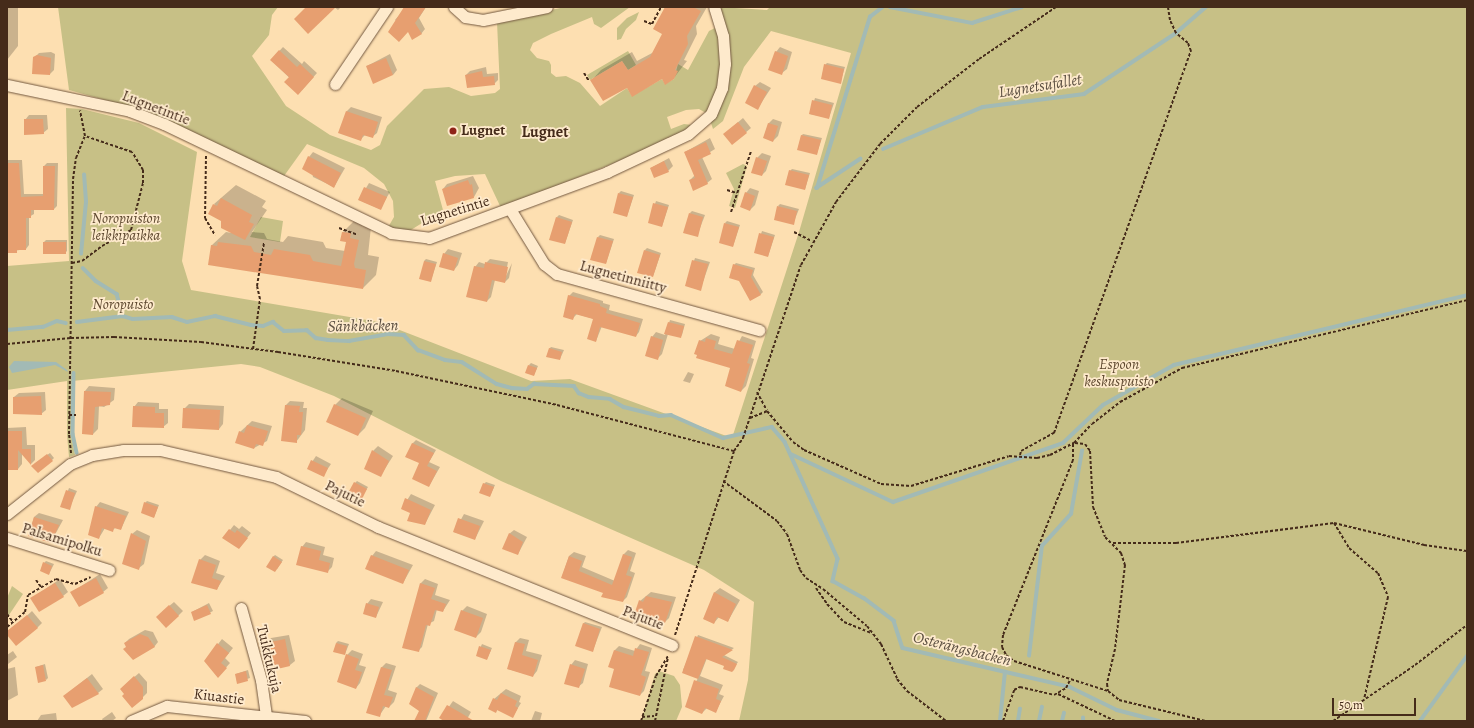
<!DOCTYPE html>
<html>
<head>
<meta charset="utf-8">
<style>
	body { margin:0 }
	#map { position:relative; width:1474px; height:728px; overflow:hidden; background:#fddfb1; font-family:Alegreya,serif }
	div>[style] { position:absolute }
	.green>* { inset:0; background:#c7c086 }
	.water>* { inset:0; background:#a2bab5 }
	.shadow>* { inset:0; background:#0003 }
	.stream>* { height:3.5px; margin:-1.75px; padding:0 1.75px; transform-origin:1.75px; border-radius:1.75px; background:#a2bab5 }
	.building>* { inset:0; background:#e79f70 }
	.path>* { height:2px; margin-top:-1px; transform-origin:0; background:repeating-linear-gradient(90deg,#452b1a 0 3px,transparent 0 5px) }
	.roads { filter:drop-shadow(0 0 1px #735840) drop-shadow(0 0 1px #735840) }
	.minor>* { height:11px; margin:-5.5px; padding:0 5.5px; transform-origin:5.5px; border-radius:5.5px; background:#feeacc }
	.dots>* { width:11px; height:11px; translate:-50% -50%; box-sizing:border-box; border:2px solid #feeacc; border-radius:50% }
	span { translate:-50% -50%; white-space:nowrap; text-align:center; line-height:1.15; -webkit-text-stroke:3.5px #feeacc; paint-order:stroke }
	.street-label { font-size:15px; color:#452b1a }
	.poi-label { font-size:15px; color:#452b1a; font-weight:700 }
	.left { translate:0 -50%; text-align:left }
	.park-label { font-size:15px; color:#5f4930; font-style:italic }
	.water-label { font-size:16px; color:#5c4f41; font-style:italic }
	.neighbourhood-label { font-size:16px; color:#452b1a; font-weight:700 }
	.frame { position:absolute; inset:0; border:8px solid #452b1a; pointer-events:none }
	.scale { position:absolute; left:1332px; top:698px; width:84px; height:18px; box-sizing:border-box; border:2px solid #452b1a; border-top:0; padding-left:5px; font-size:12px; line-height:14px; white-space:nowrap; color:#452b1a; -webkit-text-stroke:3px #feeacc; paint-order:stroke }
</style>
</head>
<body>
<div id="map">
	<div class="green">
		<i style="clip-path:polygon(58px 7px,278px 7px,272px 15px,269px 35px,252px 56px,286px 106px,330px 135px,371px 150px,380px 145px,387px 126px,424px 89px,449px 87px,471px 96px,495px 93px,500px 89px,497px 22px,565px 7px,630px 7px,601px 28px,594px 24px,592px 17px,551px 34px,533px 43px,530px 50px,537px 58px,549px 61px,551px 65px,551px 73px,556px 77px,566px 76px,580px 83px,600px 106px,627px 88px,632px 96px,662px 79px,665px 84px,674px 79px,678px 64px,688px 70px,709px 31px,717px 27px,721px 66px,717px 89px,706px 113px,699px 109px,686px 110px,667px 117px,671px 129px,684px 124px,692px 125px,672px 140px,501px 208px,485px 174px,455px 176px,435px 181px,443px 210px,406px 233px,387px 229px,394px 217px,393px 201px,384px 184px,364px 168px,307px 144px,284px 176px,148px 112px,69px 90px)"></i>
		<i style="clip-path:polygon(718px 7px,767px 10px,770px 7px,1467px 7px,1467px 721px,739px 721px,748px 680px,754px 602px,704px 570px,501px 481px,334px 396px,260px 367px,241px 364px,72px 381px,71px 435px,75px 455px,69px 457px,67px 435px,67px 381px,7px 390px,7px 266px,69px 261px,66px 108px,82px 109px,139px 123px,197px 152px,182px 261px,191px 290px,379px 322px,531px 381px,570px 379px,732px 438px,799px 232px,851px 53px,771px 31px,744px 67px,723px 121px,713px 129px,711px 123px,725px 93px,730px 72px,728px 37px)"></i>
		<i style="clip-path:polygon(639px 12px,636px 20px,626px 29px,621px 39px,617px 40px,617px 28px,627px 18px)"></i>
		<i style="clip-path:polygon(628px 51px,636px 65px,628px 70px,622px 61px,590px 80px,587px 75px)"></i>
		<i style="clip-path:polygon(743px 164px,747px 166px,735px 208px,729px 206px,734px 189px,726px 173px)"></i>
		<i style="clip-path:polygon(261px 217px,283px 221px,280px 242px,250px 237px)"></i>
		<i style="clip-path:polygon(12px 586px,23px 594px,7px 618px,7px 598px)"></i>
		<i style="clip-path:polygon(659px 671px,674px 676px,680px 685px,682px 707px,676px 721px,641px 721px,655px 674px)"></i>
	</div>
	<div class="water">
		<i style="clip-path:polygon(14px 361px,56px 362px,67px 370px,68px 372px,55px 365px,12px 373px,9px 367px)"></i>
	</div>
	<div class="shadow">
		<i style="clip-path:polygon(7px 7px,18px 7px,18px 46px,7px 60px)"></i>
		<i style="clip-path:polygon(334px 7px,341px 7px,338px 10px)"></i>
		<i style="clip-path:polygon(406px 7px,426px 7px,419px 18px,425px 29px,421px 34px,408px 31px,395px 20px)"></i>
		<i style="clip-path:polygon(666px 7px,707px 7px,696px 26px,697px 34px,684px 60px,687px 61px,673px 79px,662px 78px,627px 86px,592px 80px,601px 70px,632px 52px,637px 61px,654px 52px,664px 34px)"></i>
		<i style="clip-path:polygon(283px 47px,302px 64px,304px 61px,317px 73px,302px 90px,271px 60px)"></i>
		<i style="clip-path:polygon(780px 47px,792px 52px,787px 69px,782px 73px,776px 52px)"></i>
		<i style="clip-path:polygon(51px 52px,55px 54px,54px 70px,50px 74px,34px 58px,39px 53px)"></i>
		<i style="clip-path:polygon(390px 54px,397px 70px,393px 75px,367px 66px)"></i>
		<i style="clip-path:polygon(827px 63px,845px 67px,840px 83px,825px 65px)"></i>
		<i style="clip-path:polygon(486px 67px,487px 74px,498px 73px,498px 80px,494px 84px,466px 75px,470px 71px)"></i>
		<i style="clip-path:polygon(760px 82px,771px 88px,758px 108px,755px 86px)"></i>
		<i style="clip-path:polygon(815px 98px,834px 103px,829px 118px,810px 114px)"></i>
		<i style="clip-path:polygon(351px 107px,382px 117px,377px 133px,372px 137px,365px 135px,360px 140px,340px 132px,347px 111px)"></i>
		<i style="clip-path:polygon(29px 115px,47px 115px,48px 129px,43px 133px,25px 120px)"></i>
		<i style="clip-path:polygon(743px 118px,751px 128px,732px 144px,729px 130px)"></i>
		<i style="clip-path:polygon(773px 119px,782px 122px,778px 136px,773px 141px,768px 124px)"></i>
		<i style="clip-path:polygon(803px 134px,822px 138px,817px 153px,801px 136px)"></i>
		<i style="clip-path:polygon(710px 138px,715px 149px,702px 157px,712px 179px,707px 183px,690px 180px,695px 175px,685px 152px)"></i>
		<i style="clip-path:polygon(313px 152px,345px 168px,334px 187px,313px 177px,309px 157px)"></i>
		<i style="clip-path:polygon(762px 153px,771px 156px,766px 171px,762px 175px,757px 158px)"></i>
		<i style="clip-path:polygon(669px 158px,673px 166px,668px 171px,651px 168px)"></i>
		<i style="clip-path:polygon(7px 160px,22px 160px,24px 194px,44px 194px,44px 166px,47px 163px,58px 163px,57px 206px,54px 209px,34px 209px,34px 214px,29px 217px,29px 245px,26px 249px,7px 252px)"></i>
		<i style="clip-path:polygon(792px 169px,810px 173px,805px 189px,790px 171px)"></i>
		<i style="clip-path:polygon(473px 176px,479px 188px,474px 197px,443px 189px,447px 184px)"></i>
		<i style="clip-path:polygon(369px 183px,390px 192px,380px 209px,359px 200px)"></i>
		<i style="clip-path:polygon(236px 185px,266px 201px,262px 207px,267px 210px,252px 232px,264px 233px,267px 239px,283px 242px,288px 236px,323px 242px,326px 248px,345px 251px,347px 241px,343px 232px,356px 219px,363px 220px,362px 226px,371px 227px,368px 255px,379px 257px,376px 275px,363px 288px,210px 264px,212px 245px,226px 232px,232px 233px,214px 204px)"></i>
		<i style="clip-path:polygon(750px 188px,759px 191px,755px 205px,750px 210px,746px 193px)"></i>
		<i style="clip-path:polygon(621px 191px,634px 195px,627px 216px,619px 193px)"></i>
		<i style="clip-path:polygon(656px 201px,669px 205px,662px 226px,649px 222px)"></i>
		<i style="clip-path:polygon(780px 204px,799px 209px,793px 224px,778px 206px)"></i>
		<i style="clip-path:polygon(692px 211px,705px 215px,697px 236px,690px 213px)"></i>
		<i style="clip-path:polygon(559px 215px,573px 220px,565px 243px,557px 217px)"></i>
		<i style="clip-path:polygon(727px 221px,740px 225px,733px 246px,725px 223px)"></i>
		<i style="clip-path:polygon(762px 231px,775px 235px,768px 256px,755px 252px)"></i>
		<i style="clip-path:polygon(600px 235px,614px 239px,606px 263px,598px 237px)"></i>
		<i style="clip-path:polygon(46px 240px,67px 240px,67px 251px,65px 253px,44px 242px)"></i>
		<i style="clip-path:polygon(647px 248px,661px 253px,653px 276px,645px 250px)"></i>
		<i style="clip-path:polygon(448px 249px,462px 253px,458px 265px,454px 270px,444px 254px)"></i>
		<i style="clip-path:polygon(695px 258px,710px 262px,700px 290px,686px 285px)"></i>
		<i style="clip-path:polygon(426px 259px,437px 262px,431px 280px,424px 261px)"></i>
		<i style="clip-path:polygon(490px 259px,508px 262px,505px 278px,512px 263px,509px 278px,505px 282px,495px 280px,491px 297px,487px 301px,475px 267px,479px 262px,485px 264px)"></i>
		<i style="clip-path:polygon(736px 263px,755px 268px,753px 275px,763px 292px,761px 294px,751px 300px,734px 265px)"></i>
		<i style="clip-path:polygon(573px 292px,603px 301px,603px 303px,610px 305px,609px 310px,643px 319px,639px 332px,636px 336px,602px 326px,596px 341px,594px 319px,577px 314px,572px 319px,569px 296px)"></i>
		<i style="clip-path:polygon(670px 320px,685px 324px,682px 335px,680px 337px,668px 334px,662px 354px,657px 359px,652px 337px,656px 332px,665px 335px)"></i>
		<i style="clip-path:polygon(711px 334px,720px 337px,718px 344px,735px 349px,742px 336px,756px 341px,751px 358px,754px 359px,746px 386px,741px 391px,732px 368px,700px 341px)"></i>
		<i style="clip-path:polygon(551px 347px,564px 350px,560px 359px,549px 349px)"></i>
		<i style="clip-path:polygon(531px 363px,538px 366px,534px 375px,529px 365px)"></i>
		<i style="clip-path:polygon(688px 372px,694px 374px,690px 383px,683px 381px)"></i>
		<i style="clip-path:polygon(89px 386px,115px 388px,114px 400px,104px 407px,99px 406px,98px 429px,93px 434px,85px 391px)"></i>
		<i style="clip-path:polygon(45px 392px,46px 410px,41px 414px,14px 397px,19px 393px)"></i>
		<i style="clip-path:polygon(342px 398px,373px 411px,365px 428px,358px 435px,335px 405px)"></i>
		<i style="clip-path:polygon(290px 401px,304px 402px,303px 408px,307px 408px,305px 430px,296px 442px,286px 405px)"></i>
		<i style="clip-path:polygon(138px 402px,159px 403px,159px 409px,168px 409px,168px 423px,163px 427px,134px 407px)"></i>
		<i style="clip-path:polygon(189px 404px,224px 406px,223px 424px,219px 429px,184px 409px)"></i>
		<i style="clip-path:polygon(252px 421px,272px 426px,267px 441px,254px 448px,240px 432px)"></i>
		<i style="clip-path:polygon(26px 427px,27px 445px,35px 445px,35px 460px,31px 464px,22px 453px,22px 464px,18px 469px,7px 449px,7px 428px)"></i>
		<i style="clip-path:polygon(416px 440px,436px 450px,429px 462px,440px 467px,429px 486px,412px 444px)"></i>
		<i style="clip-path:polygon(378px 446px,393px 456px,381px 475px,373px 451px)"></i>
		<i style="clip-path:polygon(50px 453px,54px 458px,52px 460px,34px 464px)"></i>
		<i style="clip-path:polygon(316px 456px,331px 464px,323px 476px,308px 468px)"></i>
		<i style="clip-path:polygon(357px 481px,368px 487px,361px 498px,355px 483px)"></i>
		<i style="clip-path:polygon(486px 482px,495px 485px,490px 496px,484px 484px)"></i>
		<i style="clip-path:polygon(69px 488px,77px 491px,69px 509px,62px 507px)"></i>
		<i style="clip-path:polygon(411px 494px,435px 505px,425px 524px,412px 512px,402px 508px)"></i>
		<i style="clip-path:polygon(147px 501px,159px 505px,154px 517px,145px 503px)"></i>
		<i style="clip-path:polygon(100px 502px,129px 512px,121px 529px,116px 527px,112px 531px,105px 528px,99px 538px,96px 507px)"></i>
		<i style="clip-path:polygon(39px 513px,63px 520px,51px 542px,29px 535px,34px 517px)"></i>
		<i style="clip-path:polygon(464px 514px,484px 521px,475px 539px,454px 532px)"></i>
		<i style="clip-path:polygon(234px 525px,239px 529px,242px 526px,251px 533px,239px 548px,230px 530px)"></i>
		<i style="clip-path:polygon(137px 530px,150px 536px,144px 564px,139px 568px,132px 534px)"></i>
		<i style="clip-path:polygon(514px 530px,527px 537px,518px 554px,509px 534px)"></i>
		<i style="clip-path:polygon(306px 542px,325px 547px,323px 555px,334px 558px,332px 567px,327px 572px,302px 547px)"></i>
		<i style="clip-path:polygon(628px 550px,636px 553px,630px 571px,635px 573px,627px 597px,623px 601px,603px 596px,604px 592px,562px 577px,569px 556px,574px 552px,586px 556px,582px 567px,615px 581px,624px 554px)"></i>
		<i style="clip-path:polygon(376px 551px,413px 565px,403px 583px,372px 556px)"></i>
		<i style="clip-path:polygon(205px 555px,220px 561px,216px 573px,225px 576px,217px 589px,200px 560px)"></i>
		<i style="clip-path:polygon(275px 555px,283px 560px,277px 569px,273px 557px)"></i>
		<i style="clip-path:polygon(46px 561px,54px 564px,49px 574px,44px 563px)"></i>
		<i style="clip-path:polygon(100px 574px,108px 588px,103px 592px,72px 592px)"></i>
		<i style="clip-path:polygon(60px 579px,68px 592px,63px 596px,32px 598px)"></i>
		<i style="clip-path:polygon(425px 579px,438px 584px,435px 595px,450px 600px,443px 611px,437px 609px,434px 621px,428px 624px,422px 647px,418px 651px,421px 583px)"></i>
		<i style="clip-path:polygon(720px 588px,740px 600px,728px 621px,719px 617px,714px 623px,704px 619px,715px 592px)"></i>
		<i style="clip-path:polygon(651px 592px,676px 597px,669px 618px,665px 622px,640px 601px)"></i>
		<i style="clip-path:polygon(371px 599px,383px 602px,376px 617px,367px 604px)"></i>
		<i style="clip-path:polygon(174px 602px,183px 611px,178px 616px,162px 612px)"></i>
		<i style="clip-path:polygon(209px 603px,213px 611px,195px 620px,192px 612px)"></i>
		<i style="clip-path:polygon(467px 606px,487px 614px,481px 632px,476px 637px,462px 611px)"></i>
		<i style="clip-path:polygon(32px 611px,42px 623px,37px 628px,7px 634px)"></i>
		<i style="clip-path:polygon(585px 622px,602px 627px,593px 650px,583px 624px)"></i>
		<i style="clip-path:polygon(145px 630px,153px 632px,158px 642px,154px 647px,127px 647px,125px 643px,129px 639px)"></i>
		<i style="clip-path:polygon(289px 635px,295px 661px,290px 665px,270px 669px,267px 643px,271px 638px)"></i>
		<i style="clip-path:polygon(698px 635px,734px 648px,724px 655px,738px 662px,733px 669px,707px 658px,700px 676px,723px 685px,719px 694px,724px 696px,716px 711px,707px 708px,702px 713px,689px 695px,698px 678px,683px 670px)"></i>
		<i style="clip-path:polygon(520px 638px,529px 640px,526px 651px,542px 655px,537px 671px,533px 676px,508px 669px,516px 642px)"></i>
		<i style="clip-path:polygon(222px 639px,233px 648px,225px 658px,230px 663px,222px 672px,205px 661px)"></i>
		<i style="clip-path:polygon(338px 641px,349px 644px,345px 654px,336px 643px)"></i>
		<i style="clip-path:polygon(482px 644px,492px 648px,487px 659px,477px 655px)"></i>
		<i style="clip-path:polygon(640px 644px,652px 648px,645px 671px,650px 672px,644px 691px,640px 695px,615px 669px,615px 650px,619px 646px,635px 651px)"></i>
		<i style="clip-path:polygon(352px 650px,363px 654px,359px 665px,366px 667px,360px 683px,356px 688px,347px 655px)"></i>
		<i style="clip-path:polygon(13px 651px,17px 657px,8px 664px,7px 655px)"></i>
		<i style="clip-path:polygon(575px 660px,588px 664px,583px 683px,578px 687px,571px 665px)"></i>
		<i style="clip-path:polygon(386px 663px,396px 666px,388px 690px,397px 693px,394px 702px,389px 707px,386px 706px,379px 716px,368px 712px,382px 667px)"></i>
		<i style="clip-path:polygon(45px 664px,48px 678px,46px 680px,36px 667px)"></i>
		<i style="clip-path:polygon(15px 667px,18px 695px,7px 701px,7px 669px)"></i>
		<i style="clip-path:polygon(248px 670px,250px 678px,238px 682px,236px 674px)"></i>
		<i style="clip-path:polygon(139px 673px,147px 682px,147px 693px,142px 698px,125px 685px)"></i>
		<i style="clip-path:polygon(92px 674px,103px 689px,98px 693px,64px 696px)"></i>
		<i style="clip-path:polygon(420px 684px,438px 693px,426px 721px,415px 721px,420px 710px,416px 688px)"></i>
		<i style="clip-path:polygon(506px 689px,521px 696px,519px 702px,521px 703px,513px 716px,498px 709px,496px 712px,494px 699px)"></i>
		<i style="clip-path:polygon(453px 701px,471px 712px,466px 721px,446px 721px,441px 718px)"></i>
		<i style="clip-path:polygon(535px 711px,542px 713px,540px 721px,531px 721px)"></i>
		<i style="clip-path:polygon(112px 712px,116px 718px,112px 721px,103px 721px,102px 719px)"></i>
		<i style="clip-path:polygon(56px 713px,57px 721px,37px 721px,41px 715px)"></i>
	</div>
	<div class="stream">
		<i style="left:890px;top:7px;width:84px;rotate:11deg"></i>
		<i style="left:972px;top:23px;width:52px;rotate:-17.7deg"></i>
		<i style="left:883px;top:149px;width:108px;rotate:-22.8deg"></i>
		<i style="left:983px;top:107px;width:102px;rotate:-7.3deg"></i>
		<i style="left:1084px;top:94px;width:110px;rotate:-33.5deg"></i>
		<i style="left:1176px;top:33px;width:40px;rotate:-41deg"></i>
		<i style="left:861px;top:159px;width:53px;rotate:146.6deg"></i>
		<i style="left:817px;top:188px;width:179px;rotate:-72.8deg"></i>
		<i style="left:870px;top:17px;width:16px;rotate:-38deg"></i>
		<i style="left:81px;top:254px;width:52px;rotate:-84.5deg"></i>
		<i style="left:86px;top:202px;width:27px;rotate:-94deg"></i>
		<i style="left:83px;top:268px;width:18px;rotate:45deg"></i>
		<i style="left:96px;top:281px;width:25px;rotate:32deg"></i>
		<i style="left:117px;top:294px;width:23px;rotate:75deg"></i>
		<i style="left:77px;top:322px;width:46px;rotate:-7.4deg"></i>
		<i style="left:123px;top:316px;width:10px;rotate:17deg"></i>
		<i style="left:133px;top:319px;width:39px;rotate:-3deg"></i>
		<i style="left:172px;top:317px;width:16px;rotate:18deg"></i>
		<i style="left:187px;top:322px;width:29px;rotate:-12deg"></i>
		<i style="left:215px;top:316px;width:37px;rotate:14deg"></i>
		<i style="left:251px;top:325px;width:12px;rotate:5deg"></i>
		<i style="left:263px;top:326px;width:11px;rotate:-22deg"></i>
		<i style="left:273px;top:322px;width:14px;rotate:39deg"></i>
		<i style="left:284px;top:331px;width:23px;rotate:-2deg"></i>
		<i style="left:307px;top:330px;width:12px;rotate:42deg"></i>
		<i style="left:316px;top:338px;width:12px;rotate:9deg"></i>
		<i style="left:328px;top:340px;width:21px;rotate:3deg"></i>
		<i style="left:349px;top:341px;width:39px;rotate:-10deg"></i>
		<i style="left:387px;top:334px;width:17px;rotate:3deg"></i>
		<i style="left:404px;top:335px;width:21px;rotate:47deg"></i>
		<i style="left:418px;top:350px;width:29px;rotate:20deg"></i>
		<i style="left:445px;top:360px;width:17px;rotate:7deg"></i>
		<i style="left:462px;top:362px;width:41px;rotate:32.2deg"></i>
		<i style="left:497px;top:384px;width:16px;rotate:15deg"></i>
		<i style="left:512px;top:388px;width:15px;rotate:4deg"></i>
		<i style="left:527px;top:389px;width:9px;rotate:-36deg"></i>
		<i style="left:534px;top:384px;width:40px;rotate:2.9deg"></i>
		<i style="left:574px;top:386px;width:9px;rotate:54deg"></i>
		<i style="left:579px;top:393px;width:11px;rotate:22deg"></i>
		<i style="left:589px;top:397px;width:21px;rotate:5deg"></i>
		<i style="left:610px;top:399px;width:16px;rotate:30deg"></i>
		<i style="left:624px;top:407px;width:36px;rotate:14deg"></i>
		<i style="left:659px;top:416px;width:12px;rotate:-5deg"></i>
		<i style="left:671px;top:415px;width:57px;rotate:23.9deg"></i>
		<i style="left:723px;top:438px;width:50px;rotate:-12.7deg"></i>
		<i style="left:772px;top:427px;width:20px;rotate:49deg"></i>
		<i style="left:785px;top:442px;width:128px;rotate:65.6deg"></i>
		<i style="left:838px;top:559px;width:23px;rotate:103deg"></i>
		<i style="left:833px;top:581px;width:35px;rotate:29deg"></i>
		<i style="left:864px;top:598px;width:38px;rotate:37deg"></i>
		<i style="left:894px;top:621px;width:28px;rotate:72deg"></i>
		<i style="left:903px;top:648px;width:171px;rotate:13.1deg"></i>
		<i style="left:1070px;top:687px;width:52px;rotate:26.1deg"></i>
		<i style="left:1117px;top:710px;width:43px;rotate:14.7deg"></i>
		<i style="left:7px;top:330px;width:36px;rotate:-5deg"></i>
		<i style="left:43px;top:327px;width:15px;rotate:-23deg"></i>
		<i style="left:57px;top:321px;width:9px;rotate:13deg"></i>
		<i style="left:74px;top:373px;width:61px;rotate:90.9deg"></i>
		<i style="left:73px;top:434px;width:19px;rotate:78deg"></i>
		<i style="left:791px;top:454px;width:113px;rotate:25.2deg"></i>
		<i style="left:893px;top:502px;width:180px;rotate:-19.1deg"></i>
		<i style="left:1063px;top:443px;width:55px;rotate:-43.5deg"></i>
		<i style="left:1103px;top:405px;width:81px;rotate:-29.4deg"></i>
		<i style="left:1174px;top:365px;width:301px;rotate:-13.4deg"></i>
		<i style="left:1029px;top:656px;width:111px;rotate:-83.3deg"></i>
		<i style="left:1042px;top:546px;width:43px;rotate:-47.8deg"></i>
		<i style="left:1071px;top:514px;width:64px;rotate:-80.1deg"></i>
		<i style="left:1000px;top:721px;width:49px;rotate:-84.2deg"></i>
		<i style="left:1018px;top:721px;width:12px;rotate:-81deg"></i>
		<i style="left:1039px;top:721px;width:14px;rotate:-78deg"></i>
		<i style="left:1062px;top:721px;width:8px;rotate:-76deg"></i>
		<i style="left:1083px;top:721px;width:3px;rotate:-90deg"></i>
		<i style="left:1420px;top:721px;width:80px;rotate:-54.1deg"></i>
	</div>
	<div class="building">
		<i style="clip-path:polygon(306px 7px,336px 7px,308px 34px,294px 19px)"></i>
		<i style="clip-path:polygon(404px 7px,426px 7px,415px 23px,422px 34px,412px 40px,408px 32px,399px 42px,388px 32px)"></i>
		<i style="clip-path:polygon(665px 7px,693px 7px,701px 11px,687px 36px,688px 44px,675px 70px,678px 71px,674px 79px,665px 85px,662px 79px,632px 97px,627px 88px,603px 101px,590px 80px,622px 61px,628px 70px,650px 57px,662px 34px,653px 29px)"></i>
		<i style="clip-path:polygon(279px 50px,297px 67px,300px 64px,314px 77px,298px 95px,284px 82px,289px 77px,270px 60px)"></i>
		<i style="clip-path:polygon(775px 51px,788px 56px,782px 75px,768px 70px)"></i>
		<i style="clip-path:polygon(37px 55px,51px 58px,50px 75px,32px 74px,33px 57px)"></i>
		<i style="clip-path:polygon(386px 58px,393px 75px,373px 84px,366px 66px)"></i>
		<i style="clip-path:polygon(824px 64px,844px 69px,841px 84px,821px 79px)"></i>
		<i style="clip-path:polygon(482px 71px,483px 77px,494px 76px,495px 85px,467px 88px,465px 75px)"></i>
		<i style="clip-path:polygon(754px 85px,767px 92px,758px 110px,745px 103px)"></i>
		<i style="clip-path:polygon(812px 100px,832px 105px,829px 119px,809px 114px)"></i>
		<i style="clip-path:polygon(346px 111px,378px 122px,373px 138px,363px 135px,361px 141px,338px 133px)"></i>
		<i style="clip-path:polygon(24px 119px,43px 119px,44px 134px,24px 135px)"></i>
		<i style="clip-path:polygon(738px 122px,747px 133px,732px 145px,723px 134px)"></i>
		<i style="clip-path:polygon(768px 123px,778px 126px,773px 142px,763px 138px)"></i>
		<i style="clip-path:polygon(801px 135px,821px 140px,817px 155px,797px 150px)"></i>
		<i style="clip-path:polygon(706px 142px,711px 154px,698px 160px,708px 184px,693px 191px,689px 180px,695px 178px,684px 152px)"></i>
		<i style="clip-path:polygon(308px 156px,341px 173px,334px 188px,302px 169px)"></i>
		<i style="clip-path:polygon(756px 157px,767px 161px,762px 176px,751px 173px)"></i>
		<i style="clip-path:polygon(664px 161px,669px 172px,654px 178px,650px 168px)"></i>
		<i style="clip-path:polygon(7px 163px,19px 163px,21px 197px,43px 196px,43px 166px,55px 166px,54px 210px,31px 210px,31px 218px,26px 218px,26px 250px,17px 250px,17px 253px,7px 253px)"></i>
		<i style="clip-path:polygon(789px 170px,809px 175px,805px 190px,785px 185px)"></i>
		<i style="clip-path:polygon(468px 180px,470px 185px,472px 184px,474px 198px,447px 206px,442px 189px)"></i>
		<i style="clip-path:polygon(364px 187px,387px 197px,381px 210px,358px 200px)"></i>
		<i style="clip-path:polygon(745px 192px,755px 196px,750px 211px,740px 207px)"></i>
		<i style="clip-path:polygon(618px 193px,633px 197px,627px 217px,613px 213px)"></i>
		<i style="clip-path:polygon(221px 198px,252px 215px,249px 222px,254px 224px,245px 240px,221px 228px,221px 221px,208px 214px,213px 204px,217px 206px)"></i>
		<i style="clip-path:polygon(653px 203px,668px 207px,662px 227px,648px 223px)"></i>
		<i style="clip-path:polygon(777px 206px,797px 211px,794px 225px,774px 220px)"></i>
		<i style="clip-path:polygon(689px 213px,703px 217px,698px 237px,683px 233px)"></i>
		<i style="clip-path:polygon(556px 217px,572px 222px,565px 244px,549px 240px)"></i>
		<i style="clip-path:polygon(724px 223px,739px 227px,733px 247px,719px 243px)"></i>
		<i style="clip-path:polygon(342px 232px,351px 233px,350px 238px,359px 240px,354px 264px,355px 268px,366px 270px,363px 289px,208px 265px,211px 245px,217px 246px,218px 242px,251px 246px,254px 252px,271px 255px,274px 249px,310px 255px,313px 261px,341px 266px,346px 242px,340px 241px)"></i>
		<i style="clip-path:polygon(759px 233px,774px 237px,768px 257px,754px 253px)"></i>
		<i style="clip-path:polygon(597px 237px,613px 241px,606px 264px,590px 260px)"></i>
		<i style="clip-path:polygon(43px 242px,66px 242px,66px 254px,43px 254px)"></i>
		<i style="clip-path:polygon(644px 250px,660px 255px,653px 277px,637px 273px)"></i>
		<i style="clip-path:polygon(443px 253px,458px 258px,454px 271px,439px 267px)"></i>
		<i style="clip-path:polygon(692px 260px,708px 264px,701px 291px,685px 286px)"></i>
		<i style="clip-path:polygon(424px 261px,436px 264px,431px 282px,419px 279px)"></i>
		<i style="clip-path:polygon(485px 262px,508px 267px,505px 283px,492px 280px,487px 302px,466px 297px,474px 266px,484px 268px)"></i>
		<i style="clip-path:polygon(733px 264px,753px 270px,751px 277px,761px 295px,750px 301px,739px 281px,729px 278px)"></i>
		<i style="clip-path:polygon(568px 295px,600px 304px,600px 306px,607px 309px,606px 313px,640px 323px,636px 337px,600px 327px,596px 342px,587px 339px,593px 319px,575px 314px,573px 320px,563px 317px)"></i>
		<i style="clip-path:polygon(668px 322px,684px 326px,681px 338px,664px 334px)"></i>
		<i style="clip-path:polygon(651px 336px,663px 340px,658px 360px,645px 356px)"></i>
		<i style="clip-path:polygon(706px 338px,716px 341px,714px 349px,732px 354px,737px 340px,753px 345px,747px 363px,750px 364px,741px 392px,725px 386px,730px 368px,696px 358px,697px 355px,694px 354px,699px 340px,705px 342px)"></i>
		<i style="clip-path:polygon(549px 348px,562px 352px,560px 360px,546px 357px)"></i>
		<i style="clip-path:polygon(528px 365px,537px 368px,534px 376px,525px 373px)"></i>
		<i style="clip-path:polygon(84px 391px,111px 392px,110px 405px,95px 407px,93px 435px,82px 434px)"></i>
		<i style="clip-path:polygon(41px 396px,42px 415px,13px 414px,13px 397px)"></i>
		<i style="clip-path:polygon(334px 404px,366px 418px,358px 436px,326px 422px)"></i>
		<i style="clip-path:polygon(285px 405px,300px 406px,299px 412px,303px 412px,301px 435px,297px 435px,297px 443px,281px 441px)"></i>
		<i style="clip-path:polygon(133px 406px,155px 407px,155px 413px,164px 413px,164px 428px,132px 427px)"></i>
		<i style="clip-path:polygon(183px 408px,220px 410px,219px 430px,182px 428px)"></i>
		<i style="clip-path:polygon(247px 425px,268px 431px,263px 446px,256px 444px,254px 449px,235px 443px,239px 431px,244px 433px)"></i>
		<i style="clip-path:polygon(8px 431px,22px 431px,22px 449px,31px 449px,31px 465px,18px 450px,18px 470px,8px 470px)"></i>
		<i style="clip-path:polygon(412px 443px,434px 453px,427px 466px,437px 471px,429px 487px,412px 479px,419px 463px,405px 457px)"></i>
		<i style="clip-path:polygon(372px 450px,389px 461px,381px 477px,364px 469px)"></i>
		<i style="clip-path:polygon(47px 454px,53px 461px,38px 473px,31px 466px)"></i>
		<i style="clip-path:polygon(311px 460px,328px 468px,324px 477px,307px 469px)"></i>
		<i style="clip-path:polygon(354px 482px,367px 489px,362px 499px,348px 493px)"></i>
		<i style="clip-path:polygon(483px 483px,494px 487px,490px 497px,479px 493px)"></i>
		<i style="clip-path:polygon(66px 490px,75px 493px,70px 510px,60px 507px)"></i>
		<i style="clip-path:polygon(405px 498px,431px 510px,425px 525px,407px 521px,410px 513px,401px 509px)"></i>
		<i style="clip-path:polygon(144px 502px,158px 507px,154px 518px,141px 513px)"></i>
		<i style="clip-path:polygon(95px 506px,126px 516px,121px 530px,114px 528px,113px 532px,102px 528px,99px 539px,88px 535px)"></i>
		<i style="clip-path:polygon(34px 517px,59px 525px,51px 543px,28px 536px)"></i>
		<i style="clip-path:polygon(458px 518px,480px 526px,475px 540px,453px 532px)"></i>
		<i style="clip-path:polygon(229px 529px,235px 533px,237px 530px,248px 538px,239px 549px,222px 538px)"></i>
		<i style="clip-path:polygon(131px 533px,146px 541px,139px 570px,122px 564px)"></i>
		<i style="clip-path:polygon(509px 533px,523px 542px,518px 555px,502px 549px)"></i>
		<i style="clip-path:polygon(301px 546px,321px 551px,319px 560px,330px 563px,328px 573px,296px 565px)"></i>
		<i style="clip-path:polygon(623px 554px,632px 557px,626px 575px,632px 577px,623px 602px,601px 597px,603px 593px,561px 578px,569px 556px,582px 561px,579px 571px,612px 585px)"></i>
		<i style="clip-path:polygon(371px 555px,409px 570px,403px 584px,365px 569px)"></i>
		<i style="clip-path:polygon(273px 556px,282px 562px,275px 572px,266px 567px)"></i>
		<i style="clip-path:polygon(199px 559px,216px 565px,212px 578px,221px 581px,217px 590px,191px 583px)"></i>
		<i style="clip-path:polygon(43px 562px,52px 566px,49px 575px,40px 571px)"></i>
		<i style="clip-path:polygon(96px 578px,104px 593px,79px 607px,70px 592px)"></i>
		<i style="clip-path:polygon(55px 583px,64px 597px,39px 612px,30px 598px)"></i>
		<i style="clip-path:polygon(420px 583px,435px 588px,431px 599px,446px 604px,443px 612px,435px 610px,430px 626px,426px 625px,419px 652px,402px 648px)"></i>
		<i style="clip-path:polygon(714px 592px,736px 604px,728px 622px,717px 617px,714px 624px,703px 619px)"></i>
		<i style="clip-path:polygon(646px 596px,672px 602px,665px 623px,634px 615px,639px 600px,643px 602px)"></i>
		<i style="clip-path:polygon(366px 603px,379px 607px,376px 618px,363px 614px)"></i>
		<i style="clip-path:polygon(169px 605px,179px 616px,166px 628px,156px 617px)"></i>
		<i style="clip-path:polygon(207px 605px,211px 614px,194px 621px,191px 612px)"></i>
		<i style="clip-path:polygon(461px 610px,483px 618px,476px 638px,454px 630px)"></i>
		<i style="clip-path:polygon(27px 615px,38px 628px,16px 646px,7px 635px,7px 631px)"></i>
		<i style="clip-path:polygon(583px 623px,600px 629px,593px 652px,575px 646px)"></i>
		<i style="clip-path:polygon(140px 634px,148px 637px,155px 647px,133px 660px,123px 649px,126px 647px,124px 643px)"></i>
		<i style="clip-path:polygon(695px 636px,733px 650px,722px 657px,737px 664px,734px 670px,732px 672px,723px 669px,724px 666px,706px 659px,698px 679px,682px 673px)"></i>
		<i style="clip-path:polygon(285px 639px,290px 666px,269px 671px,266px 643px)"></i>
		<i style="clip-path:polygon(515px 642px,525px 644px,522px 655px,538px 660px,533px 677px,507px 669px)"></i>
		<i style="clip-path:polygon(217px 643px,229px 653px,221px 663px,227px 668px,218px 678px,204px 661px)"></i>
		<i style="clip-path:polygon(336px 643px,347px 646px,345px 655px,333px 652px)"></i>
		<i style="clip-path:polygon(479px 646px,491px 650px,487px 660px,476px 656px)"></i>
		<i style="clip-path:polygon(635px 648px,649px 652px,641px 675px,646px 677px,640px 696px,609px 687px,614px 669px,608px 667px,614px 650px,633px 656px)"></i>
		<i style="clip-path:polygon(346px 654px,359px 659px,355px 670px,362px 672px,356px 689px,337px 682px)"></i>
		<i style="clip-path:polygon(570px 664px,585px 669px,579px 688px,564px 684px)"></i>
		<i style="clip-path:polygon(43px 665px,46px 681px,38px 683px,35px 667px)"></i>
		<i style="clip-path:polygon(381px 667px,392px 670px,384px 695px,393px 697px,389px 708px,383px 706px,380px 717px,366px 713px)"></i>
		<i style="clip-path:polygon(246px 671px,248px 681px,237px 684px,235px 674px)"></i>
		<i style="clip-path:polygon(134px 676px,143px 687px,143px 699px,132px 708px,122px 696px,124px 694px,120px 689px)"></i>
		<i style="clip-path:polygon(87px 678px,99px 694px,72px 708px,63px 696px)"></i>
		<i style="clip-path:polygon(694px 680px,719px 689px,716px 699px,721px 701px,716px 713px,705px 708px,702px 714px,685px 707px)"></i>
		<i style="clip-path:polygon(416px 687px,434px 697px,425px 721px,414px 721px,419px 711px,409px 704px)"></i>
		<i style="clip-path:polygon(501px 693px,517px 701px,515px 706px,518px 708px,513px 718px,497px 710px,496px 713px,488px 709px,493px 698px,497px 700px)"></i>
		<i style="clip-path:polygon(447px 705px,461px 713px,474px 721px,444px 721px,439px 718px)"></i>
	</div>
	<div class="path">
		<i style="left:644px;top:21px;width:9px;rotate:21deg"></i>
		<i style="left:652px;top:24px;width:19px;rotate:-62deg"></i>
		<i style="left:584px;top:73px;width:9px;rotate:58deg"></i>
		<i style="left:206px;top:156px;width:62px;rotate:90.9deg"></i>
		<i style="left:205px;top:218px;width:20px;rotate:60deg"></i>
		<i style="left:727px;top:190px;width:10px;rotate:17deg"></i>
		<i style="left:731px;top:212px;width:64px;rotate:-71.8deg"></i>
		<i style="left:339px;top:228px;width:20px;rotate:20deg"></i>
		<i style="left:794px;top:232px;width:20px;rotate:27deg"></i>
		<i style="left:72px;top:263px;width:10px;rotate:-11deg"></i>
		<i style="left:82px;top:261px;width:25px;rotate:-37deg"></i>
		<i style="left:102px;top:246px;width:33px;rotate:-29deg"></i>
		<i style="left:131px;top:230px;width:49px;rotate:-75.7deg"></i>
		<i style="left:143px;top:183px;width:13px;rotate:-90deg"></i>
		<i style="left:143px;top:170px;width:21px;rotate:-121deg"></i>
		<i style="left:132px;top:152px;width:50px;rotate:-161.2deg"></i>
		<i style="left:7px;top:344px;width:64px;rotate:-5.4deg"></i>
		<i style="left:71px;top:338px;width:43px;rotate:-1.3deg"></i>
		<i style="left:114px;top:337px;width:87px;rotate:3.3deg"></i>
		<i style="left:201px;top:342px;width:78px;rotate:7.4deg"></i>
		<i style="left:278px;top:352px;width:120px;rotate:9.1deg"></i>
		<i style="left:396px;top:371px;width:165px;rotate:11.9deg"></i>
		<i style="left:557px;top:405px;width:183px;rotate:14.6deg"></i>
		<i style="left:734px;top:451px;width:16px;rotate:-55deg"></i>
		<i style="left:743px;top:438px;width:182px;rotate:-71.5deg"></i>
		<i style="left:801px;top:265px;width:72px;rotate:-60.9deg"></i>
		<i style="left:836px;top:202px;width:73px;rotate:-52.8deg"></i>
		<i style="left:880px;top:144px;width:52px;rotate:-45deg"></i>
		<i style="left:917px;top:107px;width:78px;rotate:-37.7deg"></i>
		<i style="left:979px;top:59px;width:93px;rotate:-34deg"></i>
		<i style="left:253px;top:349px;width:50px;rotate:-82deg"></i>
		<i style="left:260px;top:299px;width:13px;rotate:-103deg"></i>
		<i style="left:257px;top:286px;width:44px;rotate:-80.8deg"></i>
		<i style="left:757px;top:392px;width:21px;rotate:62deg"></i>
		<i style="left:767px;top:411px;width:40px;rotate:50deg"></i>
		<i style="left:793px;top:442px;width:14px;rotate:36deg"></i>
		<i style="left:804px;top:450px;width:84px;rotate:23.8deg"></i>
		<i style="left:881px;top:484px;width:30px;rotate:4deg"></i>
		<i style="left:911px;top:486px;width:102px;rotate:-17deg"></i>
		<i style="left:1009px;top:456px;width:28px;rotate:4deg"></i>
		<i style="left:1037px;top:458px;width:13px;rotate:-13deg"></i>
		<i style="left:1050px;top:455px;width:27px;rotate:-27deg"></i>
		<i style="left:1074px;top:443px;width:26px;rotate:-47deg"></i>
		<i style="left:1092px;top:424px;width:36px;rotate:-38deg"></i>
		<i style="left:1120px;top:402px;width:71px;rotate:-28.7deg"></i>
		<i style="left:1182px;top:368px;width:293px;rotate:-13.4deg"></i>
		<i style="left:69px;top:415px;width:7px"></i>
		<i style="left:750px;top:418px;width:18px;rotate:-22deg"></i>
		<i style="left:1075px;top:443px;width:10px;rotate:6deg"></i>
		<i style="left:1085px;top:444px;width:9px;rotate:54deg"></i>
		<i style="left:1090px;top:451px;width:56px;rotate:86.9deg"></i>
		<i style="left:1093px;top:507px;width:32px;rotate:68deg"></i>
		<i style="left:1105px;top:537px;width:23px;rotate:45deg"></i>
		<i style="left:1121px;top:553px;width:13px;rotate:72deg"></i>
		<i style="left:1125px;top:565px;width:85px;rotate:96.8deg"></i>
		<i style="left:1115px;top:649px;width:36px;rotate:103deg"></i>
		<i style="left:1107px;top:684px;width:7px;rotate:82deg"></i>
		<i style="left:1108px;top:691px;width:14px;rotate:39deg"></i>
		<i style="left:1119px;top:700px;width:89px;rotate:13.6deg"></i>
		<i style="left:1073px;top:444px;width:16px;rotate:90deg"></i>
		<i style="left:1073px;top:460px;width:188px;rotate:111.8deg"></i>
		<i style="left:1003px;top:635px;width:12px;rotate:95deg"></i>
		<i style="left:1002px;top:647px;width:9px;rotate:63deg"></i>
		<i style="left:1006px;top:655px;width:10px;rotate:37deg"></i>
		<i style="left:1014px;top:661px;width:99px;rotate:17.7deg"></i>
		<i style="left:71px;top:453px;width:19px;rotate:-96deg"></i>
		<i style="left:69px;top:434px;width:255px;rotate:-89.1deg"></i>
		<i style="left:73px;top:179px;width:21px;rotate:-82deg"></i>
		<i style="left:76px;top:158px;width:24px;rotate:-68deg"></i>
		<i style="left:85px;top:136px;width:26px;rotate:-101deg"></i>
		<i style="left:1020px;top:455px;width:4px;rotate:-76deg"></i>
		<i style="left:1021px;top:451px;width:38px;rotate:-29deg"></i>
		<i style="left:1054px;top:433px;width:406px;rotate:-70.3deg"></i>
		<i style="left:1191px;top:51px;width:9px;rotate:-111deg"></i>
		<i style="left:1188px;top:43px;width:16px;rotate:-140deg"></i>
		<i style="left:1176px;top:33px;width:14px;rotate:-115deg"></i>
		<i style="left:1170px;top:20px;width:13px;rotate:-99deg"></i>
		<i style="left:723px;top:481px;width:67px;rotate:36.5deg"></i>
		<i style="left:777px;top:521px;width:16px;rotate:52deg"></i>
		<i style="left:787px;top:534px;width:38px;rotate:70deg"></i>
		<i style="left:800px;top:570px;width:10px;rotate:53deg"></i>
		<i style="left:806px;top:578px;width:20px;rotate:33deg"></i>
		<i style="left:823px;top:589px;width:57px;rotate:40.1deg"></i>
		<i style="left:867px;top:626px;width:23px;rotate:52deg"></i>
		<i style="left:881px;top:644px;width:38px;rotate:65deg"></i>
		<i style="left:897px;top:679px;width:16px;rotate:50deg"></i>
		<i style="left:907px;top:691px;width:49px;rotate:37.6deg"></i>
		<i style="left:1334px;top:523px;width:29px;rotate:59deg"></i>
		<i style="left:1349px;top:548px;width:38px;rotate:41deg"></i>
		<i style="left:1378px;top:573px;width:26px;rotate:67deg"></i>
		<i style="left:1388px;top:597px;width:105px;rotate:103.2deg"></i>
		<i style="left:1113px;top:543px;width:63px"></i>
		<i style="left:1176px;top:543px;width:159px;rotate:-7.2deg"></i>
		<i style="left:1334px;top:523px;width:93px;rotate:13.7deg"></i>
		<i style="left:1424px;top:545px;width:43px;rotate:7.9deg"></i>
		<i style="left:36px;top:580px;width:9px;rotate:54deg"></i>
		<i style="left:816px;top:588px;width:19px;rotate:55deg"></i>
		<i style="left:827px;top:604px;width:25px;rotate:47deg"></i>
		<i style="left:844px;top:622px;width:29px;rotate:22deg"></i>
		<i style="left:7px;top:614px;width:10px;rotate:53deg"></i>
		<i style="left:7px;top:627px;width:23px;rotate:-40deg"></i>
		<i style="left:25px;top:612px;width:17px;rotate:-80deg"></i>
		<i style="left:28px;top:595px;width:32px;rotate:-30deg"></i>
		<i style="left:56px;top:579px;width:20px;rotate:15deg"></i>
		<i style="left:75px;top:584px;width:17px;rotate:-24deg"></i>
		<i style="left:675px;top:635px;width:193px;rotate:-72.2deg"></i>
		<i style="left:1058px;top:694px;width:63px;rotate:25.3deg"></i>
		<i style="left:642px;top:717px;width:12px;rotate:-5deg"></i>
		<i style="left:641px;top:721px;width:47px;rotate:-71.6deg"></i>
		<i style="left:656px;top:676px;width:23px;rotate:-59deg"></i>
		<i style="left:655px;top:721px;width:65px;rotate:-78.5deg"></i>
		<i style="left:1003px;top:721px;width:33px;rotate:-70deg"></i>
		<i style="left:1014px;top:690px;width:7px;rotate:-27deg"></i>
		<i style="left:1020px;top:687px;width:35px;rotate:13deg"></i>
		<i style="left:1054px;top:695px;width:14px;rotate:-30deg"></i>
		<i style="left:1066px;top:688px;width:9px;rotate:-63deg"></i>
		<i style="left:1333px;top:721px;width:99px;rotate:-34.3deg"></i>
		<i style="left:1415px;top:665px;width:66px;rotate:-37.6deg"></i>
	</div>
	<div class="roads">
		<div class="minor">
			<i style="left:454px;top:7px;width:15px;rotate:42deg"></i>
			<i style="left:465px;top:17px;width:18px;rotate:9deg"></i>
			<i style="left:483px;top:20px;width:65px;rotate:-11.5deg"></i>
			<i style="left:335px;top:84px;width:93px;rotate:-56deg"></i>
			<i style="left:7px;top:85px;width:126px;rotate:11.9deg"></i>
			<i style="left:130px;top:111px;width:36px;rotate:21deg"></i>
			<i style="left:164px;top:124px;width:252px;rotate:25.6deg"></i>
			<i style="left:391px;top:233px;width:38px;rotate:7deg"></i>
			<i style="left:429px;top:238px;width:190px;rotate:-20.3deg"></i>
			<i style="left:607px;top:172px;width:89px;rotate:-25.1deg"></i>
			<i style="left:688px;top:134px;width:30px;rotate:-41deg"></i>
			<i style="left:711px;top:114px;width:28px;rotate:-67deg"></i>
			<i style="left:722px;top:88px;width:24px;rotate:-83deg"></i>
			<i style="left:725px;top:64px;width:28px;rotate:-94deg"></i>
			<i style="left:723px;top:36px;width:30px;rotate:-107deg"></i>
			<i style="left:510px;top:209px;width:65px;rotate:58.3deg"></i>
			<i style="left:544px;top:264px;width:16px;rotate:38deg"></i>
			<i style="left:557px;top:274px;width:210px;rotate:15.5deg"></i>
			<i style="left:7px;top:514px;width:80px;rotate:-38.4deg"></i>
			<i style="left:70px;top:464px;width:24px;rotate:-22deg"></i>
			<i style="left:92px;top:455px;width:31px;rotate:-9deg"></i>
			<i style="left:123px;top:450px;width:37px"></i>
			<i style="left:160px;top:450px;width:119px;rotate:13.1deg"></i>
			<i style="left:276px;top:477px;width:114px;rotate:26.1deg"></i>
			<i style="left:378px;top:527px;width:317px;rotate:21.9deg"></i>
			<i style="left:7px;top:538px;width:107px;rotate:17.4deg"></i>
			<i style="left:241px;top:608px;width:75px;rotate:74.5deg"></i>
			<i style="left:261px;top:680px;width:37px;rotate:82deg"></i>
			<i style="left:131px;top:721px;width:39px;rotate:-23deg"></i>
			<i style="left:167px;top:706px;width:139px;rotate:6.2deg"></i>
		</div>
	</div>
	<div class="dots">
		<i style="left:453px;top:131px;background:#8f2418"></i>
	</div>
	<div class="street-label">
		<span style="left:156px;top:108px;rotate:21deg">Lugnetintie</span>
		<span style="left:455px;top:211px;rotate:-17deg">Lugnetintie</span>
		<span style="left:623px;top:277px;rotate:15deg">Lugnetinniitty</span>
		<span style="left:345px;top:494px;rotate:26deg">Pajutie</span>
		<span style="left:62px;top:540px;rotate:17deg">Palsamipolku</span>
		<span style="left:643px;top:618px;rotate:21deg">Pajutie</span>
		<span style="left:269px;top:659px;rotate:77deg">Tuikkukuja</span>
		<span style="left:219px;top:697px;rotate:7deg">Kiuastie</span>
	</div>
	<div class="poi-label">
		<span class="left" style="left:461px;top:131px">Lugnet</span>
	</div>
	<div class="park-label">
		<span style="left:126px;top:227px">Noropuiston<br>leikkipaikka</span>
		<span style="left:123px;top:305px">Noropuisto</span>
		<span style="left:1119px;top:373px">Espoon<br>keskuspuisto</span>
	</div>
	<div class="water-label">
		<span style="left:1040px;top:86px;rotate:-9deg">Lugnetsufallet</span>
		<span style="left:363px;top:326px;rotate:-1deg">Sänkbäcken</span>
		<span style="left:962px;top:649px;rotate:14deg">Osterängsbacken</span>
	</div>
	<div class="neighbourhood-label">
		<span style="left:545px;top:132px">Lugnet</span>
	</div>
	<div class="frame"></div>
	<div class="scale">50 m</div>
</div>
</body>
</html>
